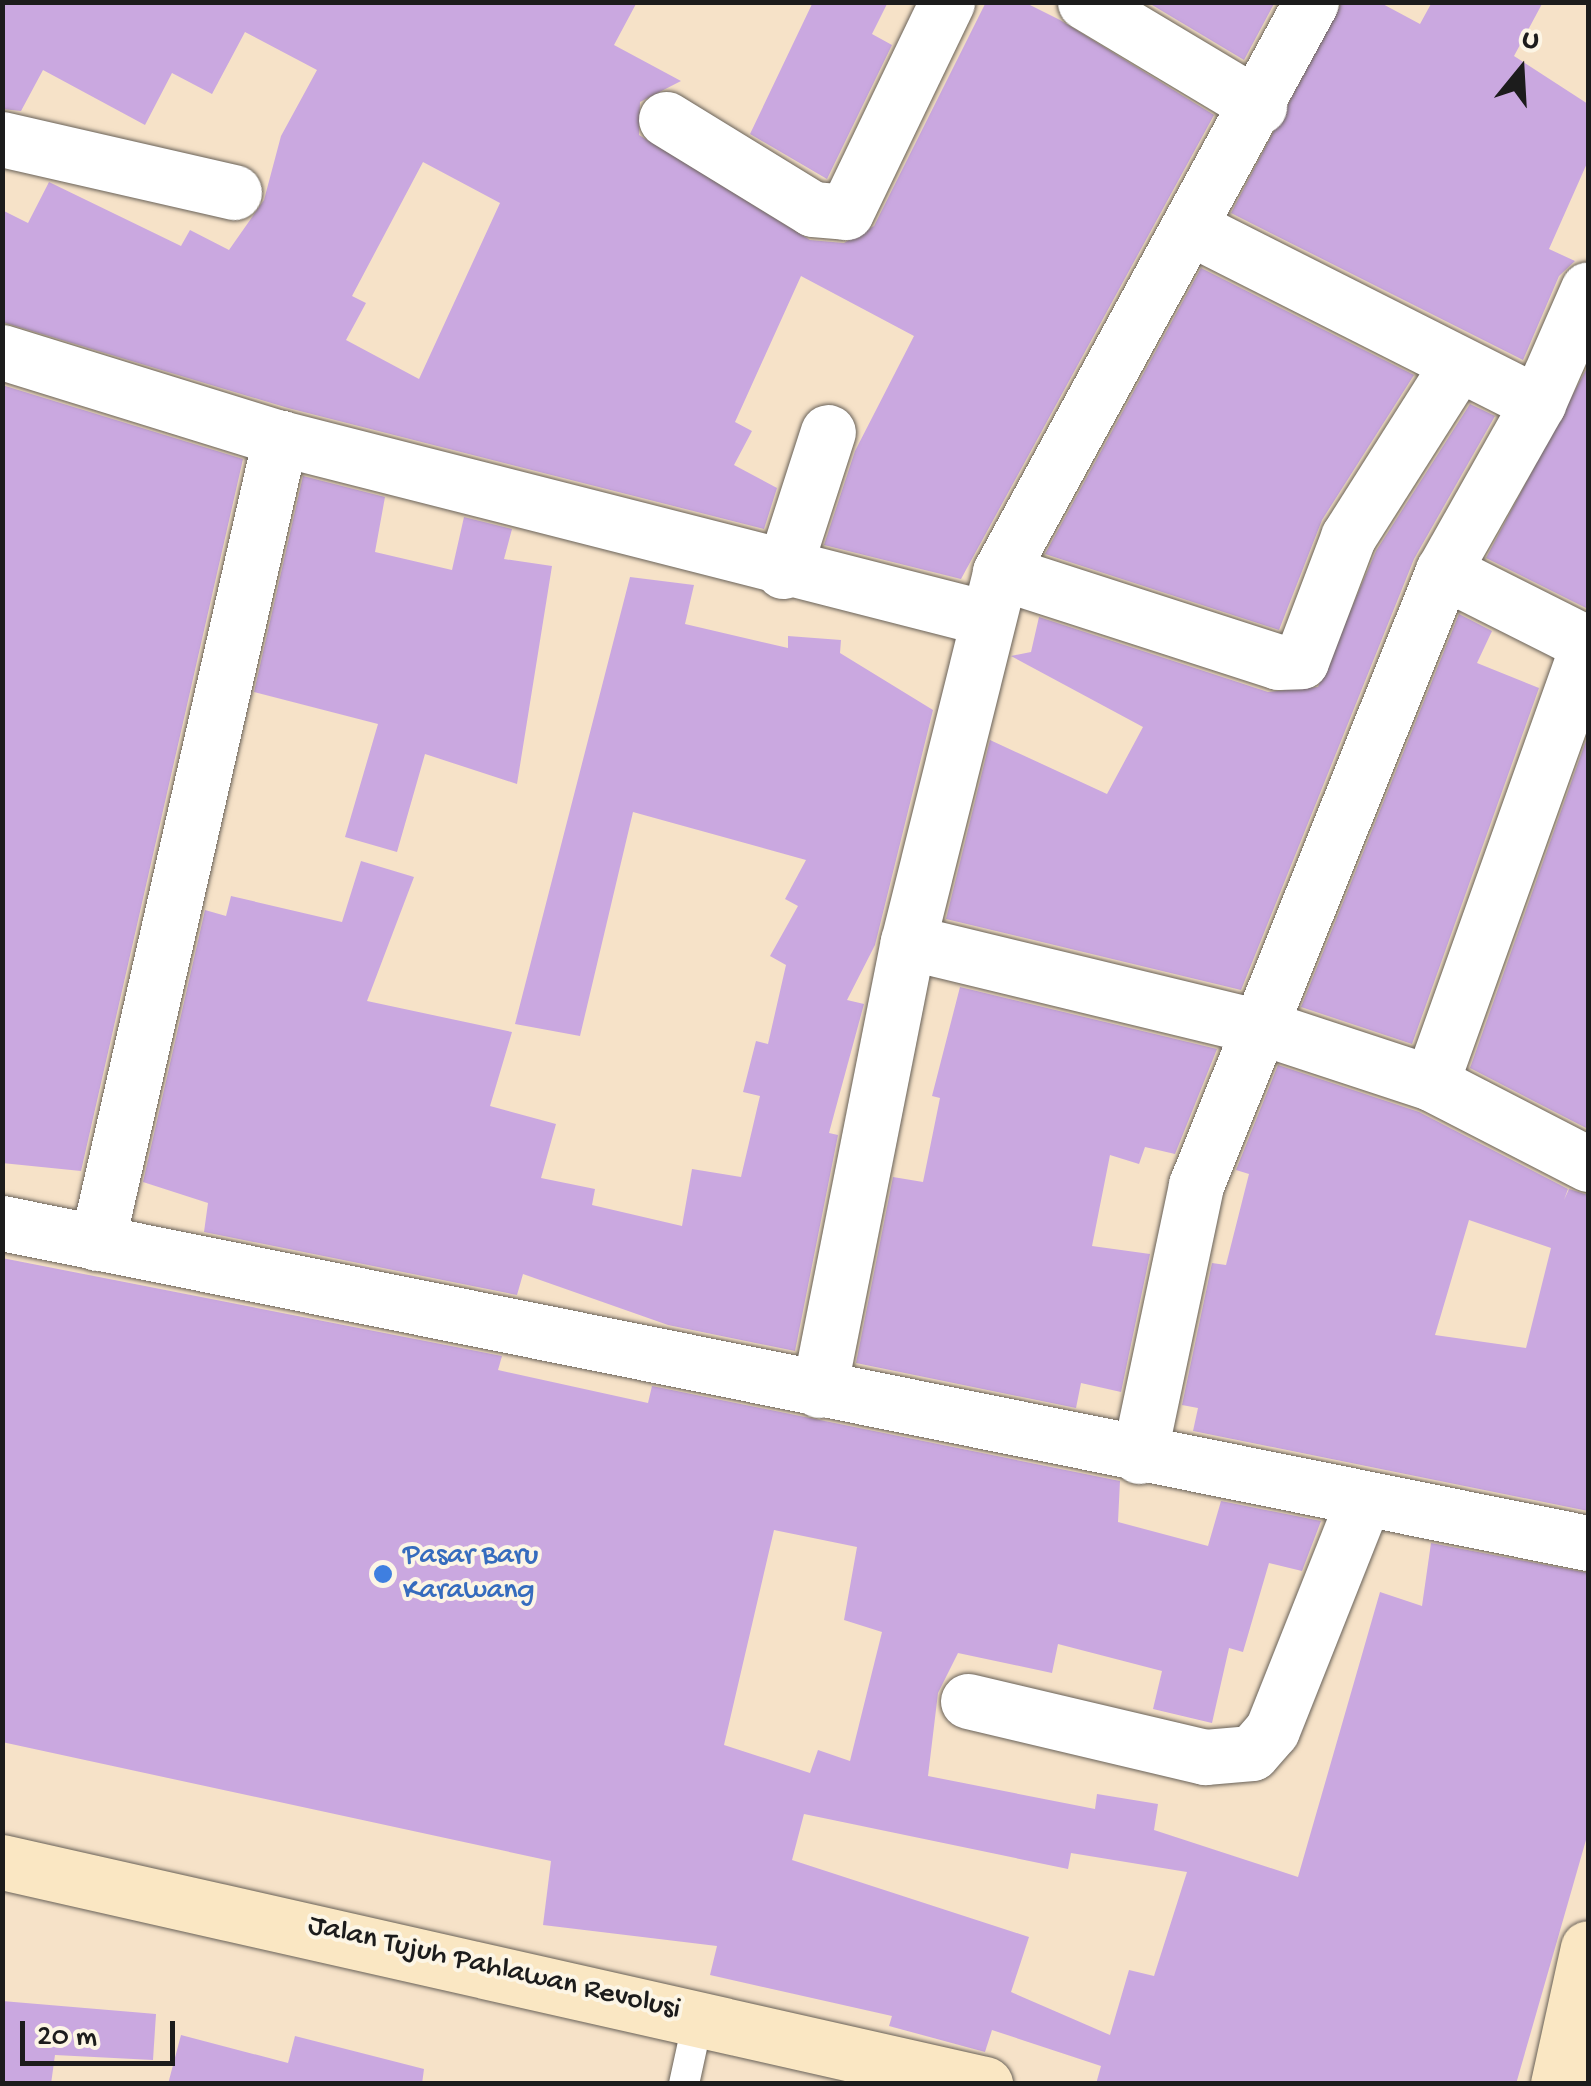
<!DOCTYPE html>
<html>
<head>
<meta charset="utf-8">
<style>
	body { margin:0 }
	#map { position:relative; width:1591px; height:2086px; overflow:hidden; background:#f6e2c8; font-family:"Gochi Hand",sans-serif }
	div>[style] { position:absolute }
	.building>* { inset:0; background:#caa8e0 }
	.roads { filter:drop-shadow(0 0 2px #686158) drop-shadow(0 0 2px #686158) }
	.lane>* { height:30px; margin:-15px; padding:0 15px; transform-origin:15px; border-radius:15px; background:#fff }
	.street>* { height:55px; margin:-27.5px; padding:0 27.5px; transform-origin:27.5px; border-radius:27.5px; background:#fff }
	.secondary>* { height:55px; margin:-27.5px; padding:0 27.5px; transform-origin:27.5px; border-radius:27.5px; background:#fae7c3 }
	.dots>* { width:28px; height:28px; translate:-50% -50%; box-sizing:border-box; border:5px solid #fcf5e5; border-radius:50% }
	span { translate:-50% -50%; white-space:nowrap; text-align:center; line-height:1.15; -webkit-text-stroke:8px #fcf5e5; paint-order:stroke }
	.shop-label { font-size:30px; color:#366cbe }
	.left { translate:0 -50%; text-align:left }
	.street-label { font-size:30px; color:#1c1c1c }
	.frame { position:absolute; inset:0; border:5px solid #1c1c1c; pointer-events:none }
	.north { position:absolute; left:1471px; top:20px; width:100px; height:100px; -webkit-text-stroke:8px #fcf5e5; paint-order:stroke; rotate:18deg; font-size:28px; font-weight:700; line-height:40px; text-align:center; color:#1c1c1c }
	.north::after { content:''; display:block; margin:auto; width:35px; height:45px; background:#1c1c1c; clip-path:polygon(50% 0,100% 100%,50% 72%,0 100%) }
	.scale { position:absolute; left:20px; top:2021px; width:155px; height:45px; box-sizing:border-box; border:5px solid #1c1c1c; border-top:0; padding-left:12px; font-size:30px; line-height:35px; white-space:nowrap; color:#1c1c1c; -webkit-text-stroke:8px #fcf5e5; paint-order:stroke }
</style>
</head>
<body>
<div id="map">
	<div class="building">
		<i style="clip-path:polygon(evenodd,2px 2px,637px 2px,614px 45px,681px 81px,640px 102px,639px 135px,810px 240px,844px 243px,874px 226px,986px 2px,1024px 2px,1060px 20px,1214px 115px,961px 579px,824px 545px,855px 451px,914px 336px,801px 276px,735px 422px,752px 431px,734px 465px,777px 488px,764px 529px,288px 408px,2px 322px,2px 210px,28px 223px,49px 182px,181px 246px,190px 230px,229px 250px,264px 200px,281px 136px,317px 70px,245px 32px,212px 94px,172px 73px,145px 125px,43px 70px,21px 111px,2px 109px,2px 2px,423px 162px,500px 203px,419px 379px,346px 340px,366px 303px,352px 296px,423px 162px)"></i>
		<i style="clip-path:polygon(813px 2px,888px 2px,872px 34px,892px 45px,827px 179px,750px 134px)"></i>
		<i style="clip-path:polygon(1147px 2px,1275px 2px,1244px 60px)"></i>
		<i style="clip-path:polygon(1342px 2px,1379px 2px,1420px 24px,1432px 2px,1543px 2px,1514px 56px,1588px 104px,1588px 161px,1549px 249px,1575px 261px,1559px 276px,1523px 360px,1231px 213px)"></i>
		<i style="clip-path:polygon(1201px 268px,1414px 375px,1322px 520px,1279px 630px,1045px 554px)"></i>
		<i style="clip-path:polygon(1588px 366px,1588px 609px,1486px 558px)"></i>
		<i style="clip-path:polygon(2px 385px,243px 459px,81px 1171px,2px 1163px)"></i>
		<i style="clip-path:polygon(1470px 404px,1495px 416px,1414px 559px,1241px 990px,946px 919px,990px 740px,1107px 794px,1143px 727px,1011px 656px,1031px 652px,1039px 617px,1268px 692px,1318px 687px,1376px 551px)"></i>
		<i style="clip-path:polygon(303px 476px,385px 497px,375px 552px,452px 570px,464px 517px,512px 529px,504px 559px,552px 566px,517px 784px,425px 754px,397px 852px,345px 837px,378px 724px,254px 692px)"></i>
		<i style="clip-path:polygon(630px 577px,694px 585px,685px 624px,788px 648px,788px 636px,841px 640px,840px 653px,933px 710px,875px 945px,847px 1000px,864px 1004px,829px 1133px,838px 1135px,795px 1351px,668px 1325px,523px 1274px,517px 1295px,204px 1232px,208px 1203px,143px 1182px,205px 910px,226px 916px,231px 896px,342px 922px,361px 861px,414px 877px,367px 1001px,512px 1032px,490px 1106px,556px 1124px,541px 1178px,595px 1189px,592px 1205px,682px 1226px,692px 1169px,741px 1177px,760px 1096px,743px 1092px,756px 1041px,768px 1044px,786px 965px,770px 956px,798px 906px,785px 899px,806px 860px,633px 812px,580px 1036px,515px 1024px)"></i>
		<i style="clip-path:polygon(1459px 614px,1492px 631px,1477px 663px,1539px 688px,1412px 1044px,1301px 1007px)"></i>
		<i style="clip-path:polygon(1588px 735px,1588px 1129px,1470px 1068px)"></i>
		<i style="clip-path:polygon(960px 987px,1217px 1049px,1175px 1154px,1145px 1147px,1139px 1164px,1110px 1155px,1092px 1246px,1150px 1254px,1121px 1392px,1081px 1383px,1076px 1408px,856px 1363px,893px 1177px,923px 1182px,940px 1098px,932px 1096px)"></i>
		<i style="clip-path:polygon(evenodd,1278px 1065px,1419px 1112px,1568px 1189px,1564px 1200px,1569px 1189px,1588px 1195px,1588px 1511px,1193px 1431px,1198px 1408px,1182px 1405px,1212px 1263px,1226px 1265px,1249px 1174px,1236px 1170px,1278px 1065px,1469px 1220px,1551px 1248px,1526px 1348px,1435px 1335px,1469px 1220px)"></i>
		<i style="clip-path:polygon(evenodd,2px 1258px,502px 1356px,498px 1370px,648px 1403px,652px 1386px,1120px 1481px,1118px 1522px,1208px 1546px,1221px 1501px,1321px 1521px,1302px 1571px,1269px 1563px,1243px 1652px,1229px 1648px,1212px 1723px,1153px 1709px,1162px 1671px,1058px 1644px,1052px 1673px,958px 1653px,938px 1693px,928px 1776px,1095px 1809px,1097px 1794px,1158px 1804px,1154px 1830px,1298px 1877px,1380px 1592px,1422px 1606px,1431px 1543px,1588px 1573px,1588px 1833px,1516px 2084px,1096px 2084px,1101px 2066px,992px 2030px,985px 2052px,889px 2026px,892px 2016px,710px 1975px,717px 1946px,543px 1925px,551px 1861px,2px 1742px,2px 1258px,774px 1530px,857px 1547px,844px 1620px,882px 1632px,850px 1761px,818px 1750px,810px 1773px,724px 1745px,774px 1530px,2px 1258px,804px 1814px,1068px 1869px,1071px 1853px,1187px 1872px,1154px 1976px,1129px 1970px,1110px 2035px,1011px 1992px,1029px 1937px,792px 1860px,804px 1814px)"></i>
		<i style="clip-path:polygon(2px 2001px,156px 2014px,153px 2060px,55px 2055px,51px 2084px,2px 2084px)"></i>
		<i style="clip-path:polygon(181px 2035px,288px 2063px,295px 2036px,424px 2069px,422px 2084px,168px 2084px)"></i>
	</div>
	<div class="roads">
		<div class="lane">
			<i style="left:684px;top:2084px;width:71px;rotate:-77.7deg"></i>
		</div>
		<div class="street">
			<i style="left:1085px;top:2px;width:203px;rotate:30.9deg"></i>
			<i style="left:666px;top:119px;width:172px;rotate:31.5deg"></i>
			<i style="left:813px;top:209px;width:33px;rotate:5deg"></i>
			<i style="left:846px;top:212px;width:233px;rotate:-64.3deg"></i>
			<i style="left:2px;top:139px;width:238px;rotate:12.9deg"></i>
			<i style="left:1189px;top:227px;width:391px;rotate:26.8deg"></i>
			<i style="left:2px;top:352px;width:291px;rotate:17.2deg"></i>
			<i style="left:280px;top:438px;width:729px;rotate:14.3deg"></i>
			<i style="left:783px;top:571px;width:146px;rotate:-72.1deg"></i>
			<i style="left:1443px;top:571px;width:162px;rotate:26.7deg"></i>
			<i style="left:1000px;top:572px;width:292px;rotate:17.9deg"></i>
			<i style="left:1278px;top:662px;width:23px;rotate:-2deg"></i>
			<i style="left:1301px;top:661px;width:133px;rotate:-69.2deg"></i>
			<i style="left:1348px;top:537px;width:205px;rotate:-57.6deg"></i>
			<i style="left:908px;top:942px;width:366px;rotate:13.6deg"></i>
			<i style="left:1264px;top:1028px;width:176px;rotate:18.2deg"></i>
			<i style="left:1431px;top:1083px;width:177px;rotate:27.3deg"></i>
			<i style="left:1431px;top:1083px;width:466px;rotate:-70.3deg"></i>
			<i style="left:2px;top:1223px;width:1618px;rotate:11.41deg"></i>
			<i style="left:97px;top:1243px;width:826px;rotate:-77.19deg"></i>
			<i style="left:819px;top:1390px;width:457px;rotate:-78.8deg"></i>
			<i style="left:908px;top:942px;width:381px;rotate:-76deg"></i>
			<i style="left:1000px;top:572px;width:649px;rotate:-61.38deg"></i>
			<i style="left:1139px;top:1456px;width:277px;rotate:-78.1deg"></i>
			<i style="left:1196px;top:1185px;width:662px;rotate:-68.09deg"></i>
			<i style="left:1443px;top:571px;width:193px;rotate:-60.5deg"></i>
			<i style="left:1538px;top:403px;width:124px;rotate:-66.3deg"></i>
			<i style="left:968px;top:1701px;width:244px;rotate:13.3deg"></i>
			<i style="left:1205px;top:1757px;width:47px;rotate:-4.9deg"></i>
			<i style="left:1252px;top:1753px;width:30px;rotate:-49deg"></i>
			<i style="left:1272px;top:1730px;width:246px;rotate:-68.3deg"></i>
		</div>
		<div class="secondary">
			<i style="left:2px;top:1862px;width:1008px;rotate:12.73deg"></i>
			<i style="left:1558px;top:2084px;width:139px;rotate:-77.6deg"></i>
		</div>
	</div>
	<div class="dots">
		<i style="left:383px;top:1574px;background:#3f7fe0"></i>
	</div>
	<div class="shop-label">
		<span class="left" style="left:403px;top:1574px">Pasar Baru<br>Karawang</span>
	</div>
	<div class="street-label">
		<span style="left:494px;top:1969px;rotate:13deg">Jalan Tujuh Pahlawan Revolusi</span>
	</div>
	<div class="frame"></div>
	<div class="north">U</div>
	<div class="scale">20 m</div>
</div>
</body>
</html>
